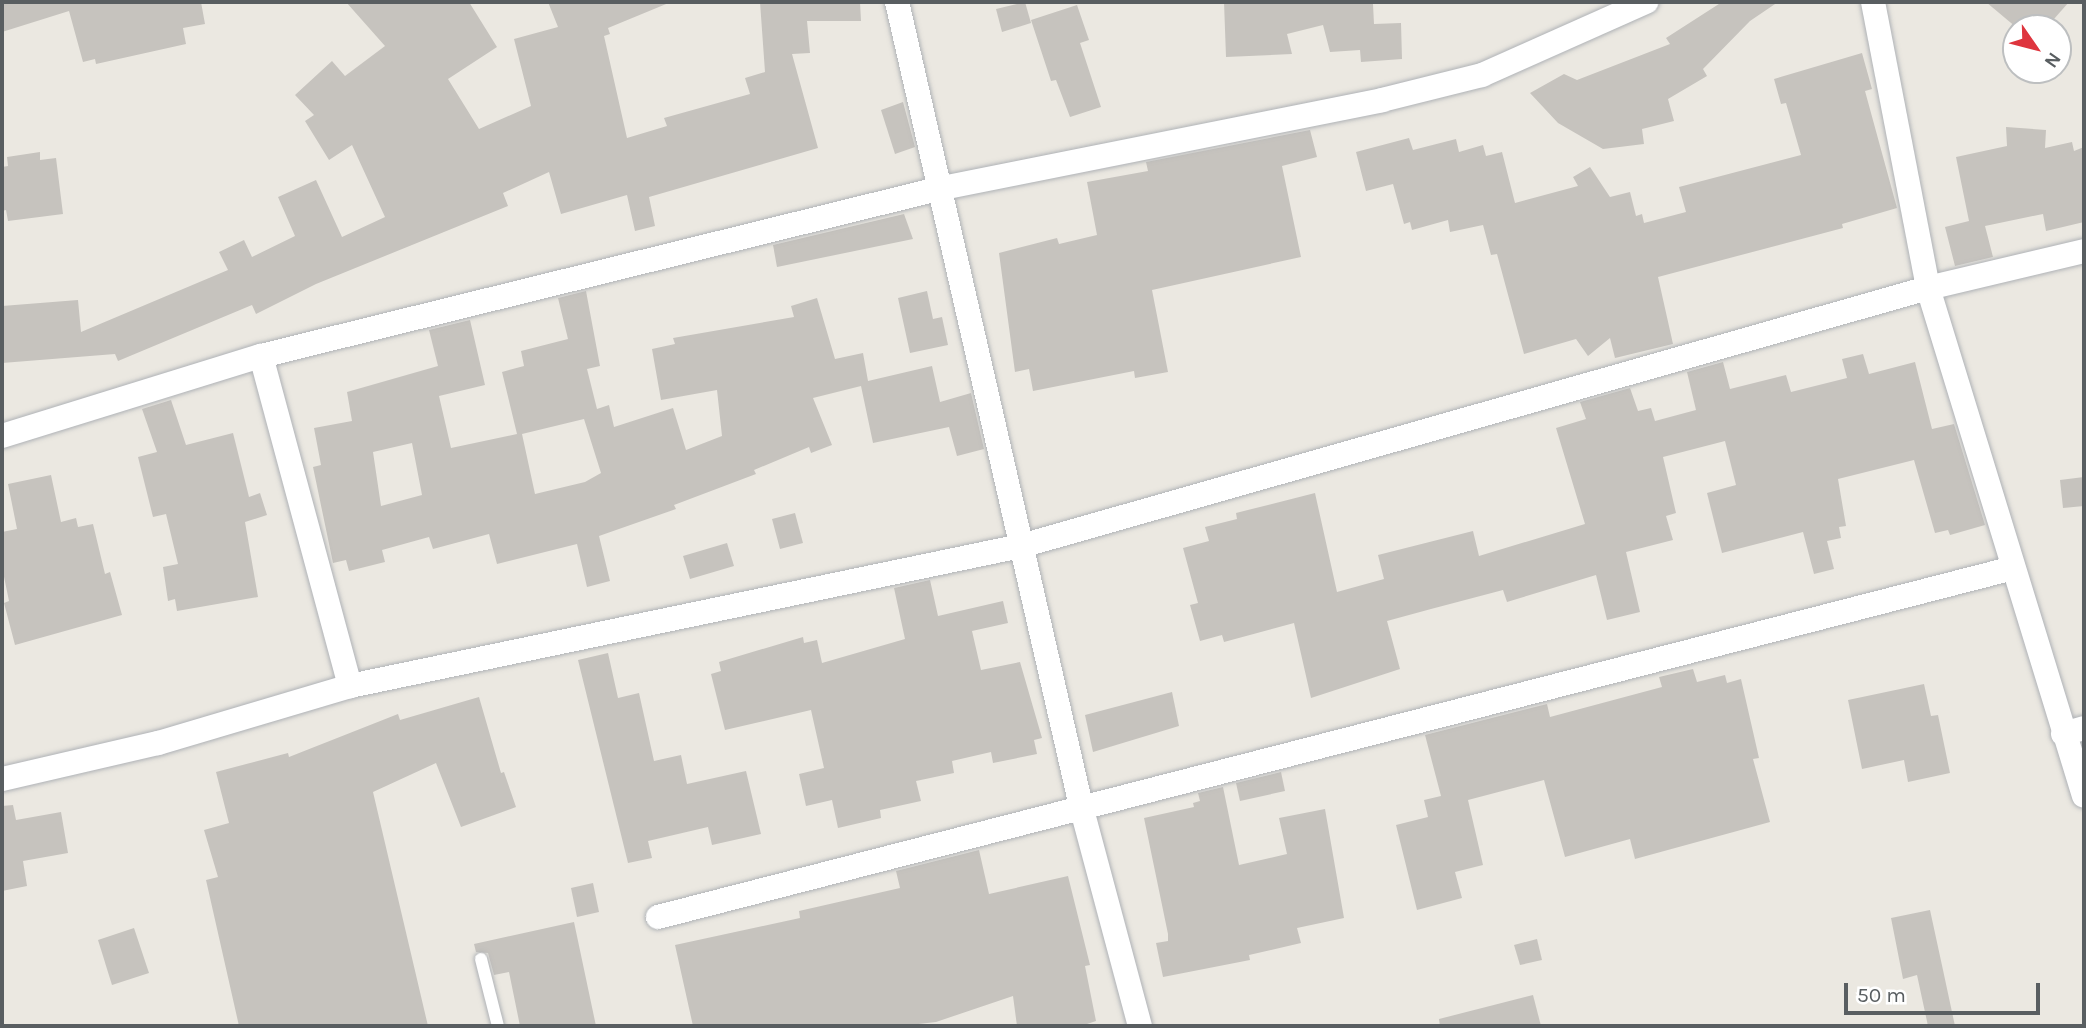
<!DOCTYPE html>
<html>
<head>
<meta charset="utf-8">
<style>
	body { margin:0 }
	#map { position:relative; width:2086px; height:1028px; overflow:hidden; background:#ebe8e1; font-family:Karla,sans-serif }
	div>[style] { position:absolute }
	.building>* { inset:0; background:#c6c3be }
	.roads { filter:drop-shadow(0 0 2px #afb2b6) drop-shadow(0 0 2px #afb2b6) }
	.lane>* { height:12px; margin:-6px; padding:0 6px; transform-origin:6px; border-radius:6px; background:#fff }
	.street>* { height:24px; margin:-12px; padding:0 12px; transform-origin:12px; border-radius:12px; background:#fff }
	span { translate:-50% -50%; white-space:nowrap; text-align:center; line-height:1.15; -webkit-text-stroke:5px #fff; paint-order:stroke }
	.frame { position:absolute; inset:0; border:4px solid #595e61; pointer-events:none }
	.north { position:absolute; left:2002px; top:14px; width:70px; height:70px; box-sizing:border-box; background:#fff; border:2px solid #bdbfc0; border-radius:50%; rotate:125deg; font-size:19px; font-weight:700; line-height:28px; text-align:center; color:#595e61 }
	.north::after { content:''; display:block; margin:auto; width:24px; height:32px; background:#de353e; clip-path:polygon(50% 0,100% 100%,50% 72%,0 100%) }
	.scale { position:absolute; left:1844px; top:983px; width:196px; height:32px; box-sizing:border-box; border:4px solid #595e61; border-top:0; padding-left:9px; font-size:21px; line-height:24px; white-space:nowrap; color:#595e61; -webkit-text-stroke:5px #fff; paint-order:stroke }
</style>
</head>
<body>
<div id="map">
	<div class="building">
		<i style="clip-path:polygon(2px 2px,201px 2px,205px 24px,183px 28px,186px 44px,96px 64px,95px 59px,83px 62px,69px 11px,2px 32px)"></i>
		<i style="clip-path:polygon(346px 2px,469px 2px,497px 47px,448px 79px,479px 129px,531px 106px,514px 39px,558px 27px,548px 2px,671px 2px,608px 28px,610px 34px,604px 36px,627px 138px,667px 126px,664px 118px,750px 94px,745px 78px,765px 72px,760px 2px,860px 2px,861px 21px,807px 21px,810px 53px,792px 54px,818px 148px,649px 197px,655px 226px,635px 231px,627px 195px,561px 214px,549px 172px,503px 193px,508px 206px,316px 284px,256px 314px,252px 305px,118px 361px,115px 354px,2px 363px,2px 306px,78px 300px,81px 332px,228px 270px,219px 252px,244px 240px,252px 257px,295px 236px,278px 197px,316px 180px,342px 237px,385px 217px,352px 145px,329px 160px,305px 121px,314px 115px,295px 95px,332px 61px,345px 76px,385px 46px)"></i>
		<i style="clip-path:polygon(1025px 2px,1031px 23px,1002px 32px,996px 9px)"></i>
		<i style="clip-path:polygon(1224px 2px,1373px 4px,1374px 24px,1401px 23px,1402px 59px,1361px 62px,1360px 50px,1330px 52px,1323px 25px,1287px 34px,1292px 54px,1226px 57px)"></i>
		<i style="clip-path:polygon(1722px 2px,1778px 2px,1750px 21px,1703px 69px,1707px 76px,1668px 99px,1674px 121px,1642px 129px,1644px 144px,1603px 149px,1558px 123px,1530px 93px,1564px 74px,1577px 80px,1670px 44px,1666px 38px)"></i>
		<i style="clip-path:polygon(1986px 2px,2069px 2px,2046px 28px,2017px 28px)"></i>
		<i style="clip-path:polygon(1077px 5px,1089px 40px,1080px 43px,1101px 107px,1070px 117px,1056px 80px,1051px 81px,1031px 20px)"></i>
		<i style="clip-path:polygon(1862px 53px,1872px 89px,1865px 91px,1897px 208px,1842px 224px,1843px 228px,1658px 277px,1673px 344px,1615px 358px,1610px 338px,1588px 356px,1576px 339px,1524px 354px,1497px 254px,1491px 255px,1483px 225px,1450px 232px,1448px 220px,1412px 230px,1410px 222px,1404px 224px,1393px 184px,1366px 191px,1356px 152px,1409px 138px,1413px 150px,1456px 139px,1459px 152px,1483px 145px,1486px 156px,1502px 152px,1515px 203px,1578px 186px,1573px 177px,1590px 167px,1610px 197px,1630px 192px,1636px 216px,1642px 214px,1644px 223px,1686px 212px,1679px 187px,1801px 155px,1786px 103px,1781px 104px,1774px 79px)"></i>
		<i style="clip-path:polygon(903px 102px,915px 147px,895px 154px,881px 110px)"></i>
		<i style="clip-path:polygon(2006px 127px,2046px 130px,2045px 148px,2072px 142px,2074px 151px,2084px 147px,2084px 222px,2046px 231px,2043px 214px,1985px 226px,1993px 257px,1955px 266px,1945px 227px,1969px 221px,1956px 157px,2007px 146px)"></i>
		<i style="clip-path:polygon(1310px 130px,1317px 157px,1282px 166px,1301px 257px,1152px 290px,1168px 372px,1135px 378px,1134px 371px,1033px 391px,1029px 369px,1015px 372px,999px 253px,1057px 238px,1059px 244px,1097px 235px,1087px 182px,1148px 171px,1146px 162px)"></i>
		<i style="clip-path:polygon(40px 152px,40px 160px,56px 158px,63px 214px,8px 221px,6px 210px,2px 211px,2px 167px,8px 166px,7px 157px)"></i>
		<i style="clip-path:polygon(904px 214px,913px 239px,777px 267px,773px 245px)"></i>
		<i style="clip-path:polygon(evenodd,586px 291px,600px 366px,587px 369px,597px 409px,609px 405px,614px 427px,673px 408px,686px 450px,722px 436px,717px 390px,661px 400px,652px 349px,675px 344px,673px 338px,794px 317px,791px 306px,817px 298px,835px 359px,863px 353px,868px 381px,932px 366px,940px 402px,971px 393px,984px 449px,957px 456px,949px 427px,873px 443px,861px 386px,813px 398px,832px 445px,811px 453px,809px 447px,754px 470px,756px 474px,674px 505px,676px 509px,599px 536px,610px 581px,587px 587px,577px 544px,497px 564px,489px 534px,433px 549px,429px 537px,382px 550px,385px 562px,349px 571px,346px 560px,333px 563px,313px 467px,321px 465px,314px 428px,352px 421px,347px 392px,438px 366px,429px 330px,470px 320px,485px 385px,439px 396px,451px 448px,517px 434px,502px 372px,524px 366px,521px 351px,568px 339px,558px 298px,586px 291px,584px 419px,601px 473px,585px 482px,535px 494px,522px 434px,584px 419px,586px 291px,412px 443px,422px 495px,381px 506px,373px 452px,412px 443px)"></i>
		<i style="clip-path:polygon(927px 291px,933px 319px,942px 317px,948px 345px,910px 353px,898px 298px)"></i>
		<i style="clip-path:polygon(1863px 354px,1869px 374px,1915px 362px,1932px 429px,1954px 424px,1985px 525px,1950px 535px,1948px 530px,1935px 533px,1914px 460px,1838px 479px,1846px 526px,1839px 527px,1841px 538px,1827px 541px,1834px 569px,1814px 574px,1803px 532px,1722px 553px,1707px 493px,1736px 485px,1725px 441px,1663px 457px,1676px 513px,1666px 516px,1673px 540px,1626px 552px,1640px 612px,1607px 620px,1596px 575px,1507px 602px,1503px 590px,1431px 609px,1387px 621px,1400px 669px,1311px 698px,1294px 623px,1224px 642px,1222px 635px,1200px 641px,1190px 605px,1198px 603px,1183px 548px,1209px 541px,1205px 527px,1237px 519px,1236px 513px,1315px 493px,1337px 592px,1384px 579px,1378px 555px,1473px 531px,1479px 556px,1585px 524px,1556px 428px,1586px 419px,1580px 402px,1630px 388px,1638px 411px,1651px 408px,1655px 421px,1696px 410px,1687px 372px,1723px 362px,1730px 389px,1786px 375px,1791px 392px,1847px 378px,1842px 359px)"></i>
		<i style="clip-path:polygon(171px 400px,186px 445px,233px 433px,249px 497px,260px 493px,267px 515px,245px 522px,258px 597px,177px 611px,175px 599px,168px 601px,163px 567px,178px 564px,166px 514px,153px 517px,138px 457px,157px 452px,142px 409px)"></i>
		<i style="clip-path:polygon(51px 475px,61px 522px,76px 518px,78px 527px,93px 524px,105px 574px,110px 572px,122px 615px,15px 645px,4px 603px,9px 601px,2px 567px,2px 532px,17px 529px,8px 484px)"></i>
		<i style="clip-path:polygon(2084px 477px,2084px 506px,2063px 508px,2060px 480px)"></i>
		<i style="clip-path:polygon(795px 513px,803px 543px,780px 549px,772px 519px)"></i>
		<i style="clip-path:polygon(727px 543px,734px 566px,690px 579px,683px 556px)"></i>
		<i style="clip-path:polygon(930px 580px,938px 616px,1003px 601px,1008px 623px,972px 631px,981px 670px,1020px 662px,1042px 738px,1034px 740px,1037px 754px,993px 763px,991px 752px,952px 761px,954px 773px,916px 781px,921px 801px,880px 810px,881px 818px,838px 828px,832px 800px,806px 806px,799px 774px,824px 768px,811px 710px,725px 730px,711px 674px,721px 671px,719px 662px,803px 637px,804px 643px,817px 640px,822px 663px,905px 639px,894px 588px)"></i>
		<i style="clip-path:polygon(608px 653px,618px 698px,639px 693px,654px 761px,681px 755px,687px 784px,746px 771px,761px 834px,712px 845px,708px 827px,648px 841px,652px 858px,628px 863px,578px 660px)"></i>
		<i style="clip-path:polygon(1693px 669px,1697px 682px,1725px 675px,1727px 683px,1741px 679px,1759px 758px,1753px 759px,1770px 822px,1635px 859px,1630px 839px,1565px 857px,1544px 780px,1468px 800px,1483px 865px,1455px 872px,1462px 898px,1417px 910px,1396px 825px,1428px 817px,1424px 800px,1441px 796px,1425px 735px,1547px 704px,1550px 717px,1662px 687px,1659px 677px)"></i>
		<i style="clip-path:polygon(1924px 684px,1931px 716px,1938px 715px,1950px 773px,1908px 782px,1904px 760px,1862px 769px,1848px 700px)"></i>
		<i style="clip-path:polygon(1172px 692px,1179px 726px,1093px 752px,1085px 715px)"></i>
		<i style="clip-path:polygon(479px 697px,501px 773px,504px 772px,516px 807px,461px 827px,436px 763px,373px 792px,428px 1026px,239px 1026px,206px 880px,218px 877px,204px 830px,229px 823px,216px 772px,288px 753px,289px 757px,398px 714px,400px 720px)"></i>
		<i style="clip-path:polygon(1281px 772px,1285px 791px,1240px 801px,1236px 783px)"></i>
		<i style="clip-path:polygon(1223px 787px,1239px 865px,1287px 854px,1279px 818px,1325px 809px,1344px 918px,1297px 928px,1301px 943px,1249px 955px,1250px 960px,1163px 977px,1156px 943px,1168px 941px,1168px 934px,1144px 818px,1194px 807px,1193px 803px,1200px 801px,1198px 793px)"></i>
		<i style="clip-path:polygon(13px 805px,16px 820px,61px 812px,68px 853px,23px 861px,27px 886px,2px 891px,2px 806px)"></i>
		<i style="clip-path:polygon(979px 850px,989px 894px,1068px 876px,1090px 965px,1085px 966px,1096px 1021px,1081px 1026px,1017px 1026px,1013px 996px,936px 1022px,901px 1026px,693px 1026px,675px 945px,800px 918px,799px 911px,900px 888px,896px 871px)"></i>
		<i style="clip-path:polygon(593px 883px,599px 912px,577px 917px,571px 888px)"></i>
		<i style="clip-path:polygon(1930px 910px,1943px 970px,1955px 1026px,1928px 1026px,1917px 975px,1903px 979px,1891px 918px)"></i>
		<i style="clip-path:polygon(574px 922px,596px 1026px,520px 1026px,509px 972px,494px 975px,488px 953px,476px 952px,474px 944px)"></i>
		<i style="clip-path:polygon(134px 928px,149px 973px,112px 985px,98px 940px)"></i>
		<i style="clip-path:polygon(1537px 939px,1542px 960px,1520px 965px,1514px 945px)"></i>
		<i style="clip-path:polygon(1533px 995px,1541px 1026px,1440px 1026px,1439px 1019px)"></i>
	</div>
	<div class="roads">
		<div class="lane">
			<i style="left:481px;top:959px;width:69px;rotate:75.8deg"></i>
		</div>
		<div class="street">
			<i style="left:897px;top:2px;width:825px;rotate:77.11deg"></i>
			<i style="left:1081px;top:806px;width:228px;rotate:75deg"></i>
			<i style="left:1873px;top:2px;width:291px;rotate:79.1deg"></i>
			<i style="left:1928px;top:288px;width:531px;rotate:72.93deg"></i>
			<i style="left:261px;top:356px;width:697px;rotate:-13.86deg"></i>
			<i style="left:938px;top:189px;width:453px;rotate:-11.3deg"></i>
			<i style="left:1382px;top:100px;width:103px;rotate:-14deg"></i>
			<i style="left:1482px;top:75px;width:180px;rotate:-24deg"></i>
			<i style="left:2px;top:436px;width:271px;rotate:-17.2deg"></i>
			<i style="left:261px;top:356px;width:342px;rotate:74.9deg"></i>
			<i style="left:2063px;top:734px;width:22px;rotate:-16deg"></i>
			<i style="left:2px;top:779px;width:160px;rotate:-13deg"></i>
			<i style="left:158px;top:743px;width:200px;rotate:-16.5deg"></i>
			<i style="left:350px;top:686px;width:685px;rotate:-11.79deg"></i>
			<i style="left:1021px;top:546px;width:943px;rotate:-15.88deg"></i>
			<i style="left:1928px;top:288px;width:160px;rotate:-13.3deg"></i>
			<i style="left:658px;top:917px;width:1399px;rotate:-14.44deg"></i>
		</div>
	</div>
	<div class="frame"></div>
	<div class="north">N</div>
	<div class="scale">50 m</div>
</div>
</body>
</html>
